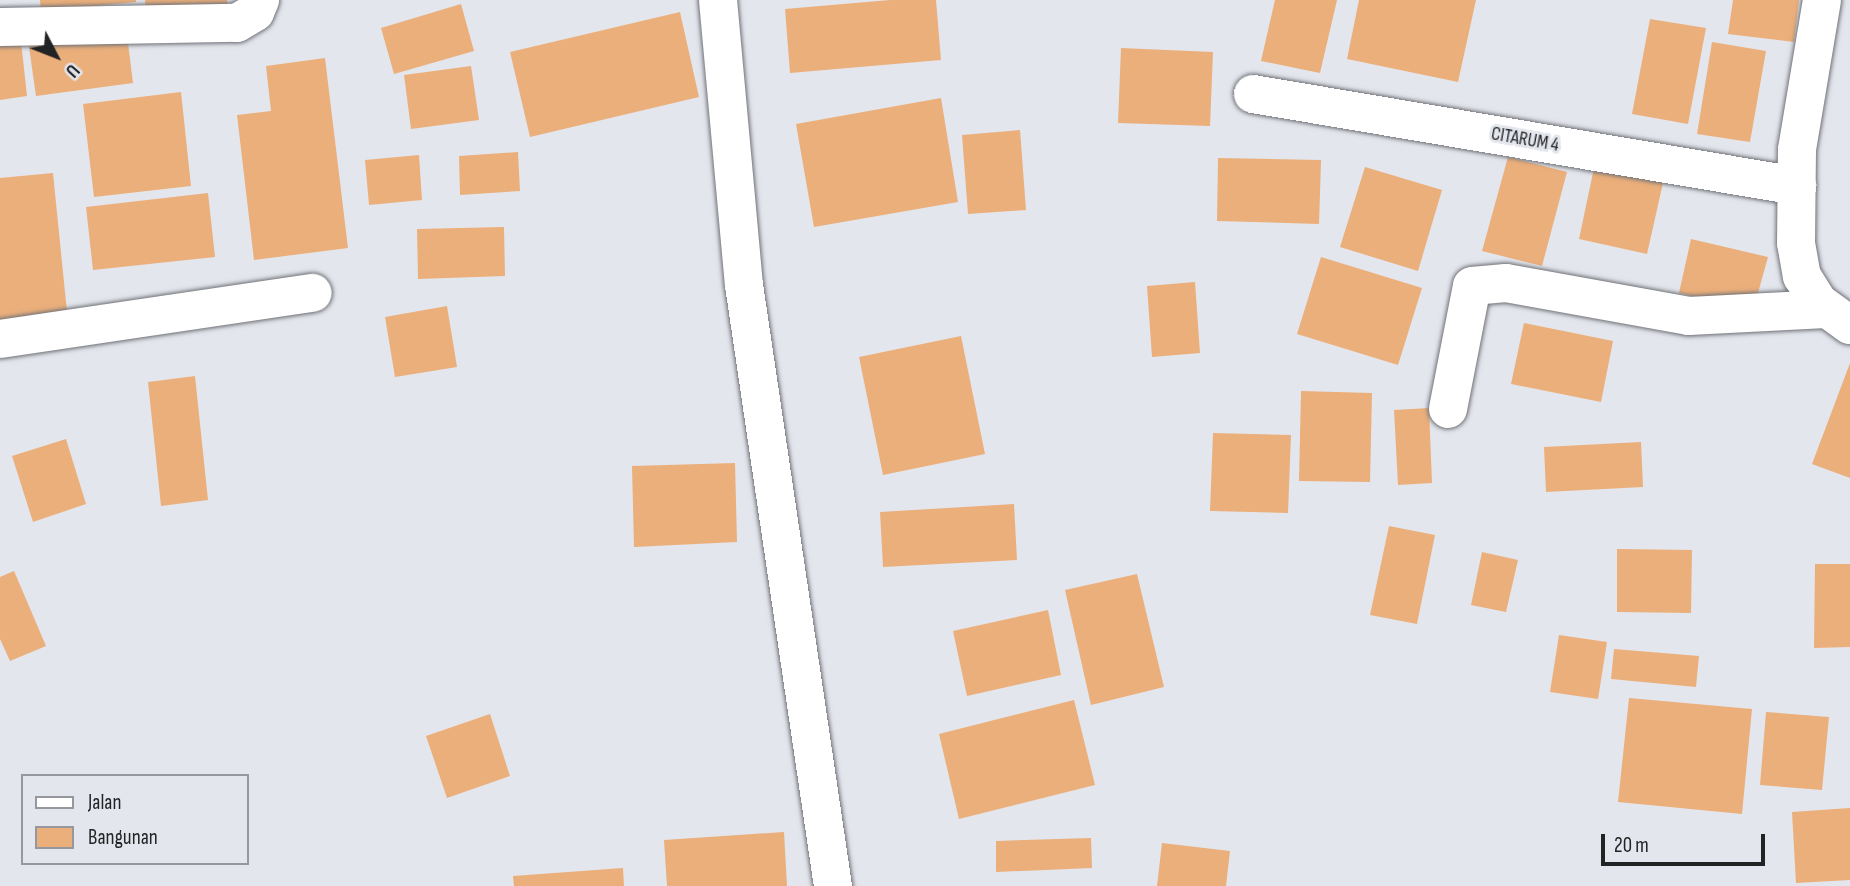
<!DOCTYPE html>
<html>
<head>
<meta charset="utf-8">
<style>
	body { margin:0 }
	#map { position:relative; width:1850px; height:886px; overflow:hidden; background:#e4e6ed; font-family:"Sofia Sans Condensed",sans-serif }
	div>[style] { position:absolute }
	.building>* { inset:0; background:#ebaf7b }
	.roads { filter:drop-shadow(0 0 2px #707278) drop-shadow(0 0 2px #707278) }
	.minor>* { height:38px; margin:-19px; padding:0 19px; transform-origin:19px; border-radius:19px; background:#fff }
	span { translate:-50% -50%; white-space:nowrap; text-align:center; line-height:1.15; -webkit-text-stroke:6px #e4e6ed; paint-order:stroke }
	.street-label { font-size:19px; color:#222325 }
	.legend { position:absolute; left:21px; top:774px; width:228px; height:91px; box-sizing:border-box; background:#e4e6ed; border:2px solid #96989d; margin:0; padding:9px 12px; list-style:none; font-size:21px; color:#222325 }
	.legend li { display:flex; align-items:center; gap:14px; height:35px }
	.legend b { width:35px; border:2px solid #96989d }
	.north { position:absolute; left:21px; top:21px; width:70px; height:70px; -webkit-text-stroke:5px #e4e6ed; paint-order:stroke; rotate:132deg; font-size:19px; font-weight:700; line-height:28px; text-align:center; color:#222325 }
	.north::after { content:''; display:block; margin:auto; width:24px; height:32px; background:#222325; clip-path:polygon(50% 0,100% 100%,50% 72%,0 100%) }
	.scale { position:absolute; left:1601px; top:834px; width:164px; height:32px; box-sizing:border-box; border:4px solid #222325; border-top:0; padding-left:9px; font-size:21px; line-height:24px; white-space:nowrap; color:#222325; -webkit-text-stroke:5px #e4e6ed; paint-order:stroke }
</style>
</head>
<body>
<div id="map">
	<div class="building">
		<i style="clip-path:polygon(40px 0,136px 0,136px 2px,41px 11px)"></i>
		<i style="clip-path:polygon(145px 0,227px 0,228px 4px,146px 11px)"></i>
		<i style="clip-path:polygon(890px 0,936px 0,941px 60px,790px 73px,785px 9px)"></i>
		<i style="clip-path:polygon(1275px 0,1337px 0,1320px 73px,1261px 61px)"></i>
		<i style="clip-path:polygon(1359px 0,1476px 0,1458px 82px,1347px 59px)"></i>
		<i style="clip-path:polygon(1733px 0,1799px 0,1794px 42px,1728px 34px)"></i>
		<i style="clip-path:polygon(461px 4px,474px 51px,394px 74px,381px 28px)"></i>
		<i style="clip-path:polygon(680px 12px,699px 97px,530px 137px,510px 52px)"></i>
		<i style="clip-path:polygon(1650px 19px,1706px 28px,1688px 124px,1632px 114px)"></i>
		<i style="clip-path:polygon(126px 27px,133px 83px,36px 96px,28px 40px)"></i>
		<i style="clip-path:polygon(21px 41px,27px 96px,0 100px,0 44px)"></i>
		<i style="clip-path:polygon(1712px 42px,1766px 51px,1750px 142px,1697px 134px)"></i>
		<i style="clip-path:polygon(1121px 48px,1213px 52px,1210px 126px,1118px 123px)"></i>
		<i style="clip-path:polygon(325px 58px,348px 248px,254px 260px,237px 115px,271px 111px,266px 66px)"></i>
		<i style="clip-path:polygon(471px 66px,479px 120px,411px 129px,404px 75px)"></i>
		<i style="clip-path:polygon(181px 92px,191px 186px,94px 197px,83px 104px)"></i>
		<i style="clip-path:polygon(941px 98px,958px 202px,814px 227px,796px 124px)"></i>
		<i style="clip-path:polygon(1020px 130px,1026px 210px,968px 214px,962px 135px)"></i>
		<i style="clip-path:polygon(518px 152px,520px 191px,460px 195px,459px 156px)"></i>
		<i style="clip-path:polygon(419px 155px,422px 200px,369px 205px,365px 160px)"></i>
		<i style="clip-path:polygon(1508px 157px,1567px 172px,1542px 266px,1482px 251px)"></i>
		<i style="clip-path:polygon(1218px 158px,1321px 160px,1319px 224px,1217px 221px)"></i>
		<i style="clip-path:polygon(1365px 167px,1442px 190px,1418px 271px,1340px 247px)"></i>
		<i style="clip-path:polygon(1594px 168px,1663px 183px,1647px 254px,1579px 239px)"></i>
		<i style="clip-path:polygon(53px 173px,67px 312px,0 320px,0 178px)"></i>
		<i style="clip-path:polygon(208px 193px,215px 257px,93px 270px,86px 207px)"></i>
		<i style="clip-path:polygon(504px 227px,505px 276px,418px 279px,417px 229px)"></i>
		<i style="clip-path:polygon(1691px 239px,1768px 257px,1753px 311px,1679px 293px)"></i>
		<i style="clip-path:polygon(1321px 257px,1422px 288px,1398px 365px,1297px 334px)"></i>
		<i style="clip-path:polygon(1195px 282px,1200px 353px,1152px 357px,1147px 286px)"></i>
		<i style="clip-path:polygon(447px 306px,457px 367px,395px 377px,385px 317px)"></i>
		<i style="clip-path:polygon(1524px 323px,1613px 341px,1601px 402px,1511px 384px)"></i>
		<i style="clip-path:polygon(961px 336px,985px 454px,883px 475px,859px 357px)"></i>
		<i style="clip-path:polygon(1850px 363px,1850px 478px,1812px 464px)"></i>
		<i style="clip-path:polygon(195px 376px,208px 500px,161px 506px,148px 382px)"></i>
		<i style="clip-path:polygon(1301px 391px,1372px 393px,1370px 482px,1299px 481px)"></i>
		<i style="clip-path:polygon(1429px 408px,1432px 483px,1398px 485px,1394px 410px)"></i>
		<i style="clip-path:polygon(1213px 433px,1291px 435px,1288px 513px,1210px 511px)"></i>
		<i style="clip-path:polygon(66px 439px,86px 504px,33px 522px,12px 456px)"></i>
		<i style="clip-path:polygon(1641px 442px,1643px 487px,1546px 492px,1544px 447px)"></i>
		<i style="clip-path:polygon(735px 463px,737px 542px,634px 547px,632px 466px)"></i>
		<i style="clip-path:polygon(1014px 504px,1017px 560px,883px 567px,880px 512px)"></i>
		<i style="clip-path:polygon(1389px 526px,1435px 535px,1417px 624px,1370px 615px)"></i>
		<i style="clip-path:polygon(1617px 549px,1692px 550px,1691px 613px,1617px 612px)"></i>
		<i style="clip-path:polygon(1482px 552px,1518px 560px,1506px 612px,1471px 605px)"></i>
		<i style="clip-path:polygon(1815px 564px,1850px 564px,1850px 647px,1814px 648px)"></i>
		<i style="clip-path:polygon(14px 571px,46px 646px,10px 661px,0 639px,0 577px)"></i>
		<i style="clip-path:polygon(1137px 574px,1164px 687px,1091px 705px,1065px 590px)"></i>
		<i style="clip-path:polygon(1048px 610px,1061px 675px,967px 696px,953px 631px)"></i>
		<i style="clip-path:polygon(1559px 635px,1607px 642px,1598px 699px,1550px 692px)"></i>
		<i style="clip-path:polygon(1614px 649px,1699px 656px,1696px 687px,1611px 679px)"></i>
		<i style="clip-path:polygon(1629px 698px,1752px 709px,1742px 814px,1618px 802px)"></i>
		<i style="clip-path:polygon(1074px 700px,1095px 785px,959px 819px,939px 734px)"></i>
		<i style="clip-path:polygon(1766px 712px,1829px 717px,1822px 790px,1760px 785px)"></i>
		<i style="clip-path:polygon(490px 714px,510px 776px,447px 798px,426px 736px)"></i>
		<i style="clip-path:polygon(1850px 808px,1850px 880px,1796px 883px,1792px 812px)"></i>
		<i style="clip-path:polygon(784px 832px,787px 886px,667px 886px,664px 840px)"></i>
		<i style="clip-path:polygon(1091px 838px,1092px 868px,996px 872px,996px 841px)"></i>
		<i style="clip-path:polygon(1162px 843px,1230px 851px,1226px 886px,1157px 886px)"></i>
		<i style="clip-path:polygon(623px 868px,624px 886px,514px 886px,513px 876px)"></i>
	</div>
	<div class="roads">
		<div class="minor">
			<i style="left:718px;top:0;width:286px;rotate:84.8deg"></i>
			<i style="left:744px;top:285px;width:608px;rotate:81.58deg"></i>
			<i style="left:1822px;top:0;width:152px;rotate:99.5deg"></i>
			<i style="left:1797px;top:150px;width:93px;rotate:90.6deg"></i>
			<i style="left:1796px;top:243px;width:34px;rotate:80deg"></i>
			<i style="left:1802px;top:276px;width:31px;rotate:58deg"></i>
			<i style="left:1818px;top:302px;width:39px;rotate:36deg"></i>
			<i style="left:0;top:27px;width:237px;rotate:-1deg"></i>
			<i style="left:237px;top:23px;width:21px;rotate:-31deg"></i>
			<i style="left:255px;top:12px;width:13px;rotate:-67deg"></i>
			<i style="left:1253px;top:94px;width:552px;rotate:9.6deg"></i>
			<i style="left:0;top:339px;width:316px;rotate:-8.4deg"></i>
			<i style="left:1448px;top:409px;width:125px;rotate:-79deg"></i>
			<i style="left:1472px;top:286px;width:34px;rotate:-5deg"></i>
			<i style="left:1506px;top:283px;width:186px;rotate:10.2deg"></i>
			<i style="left:1689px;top:316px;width:137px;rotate:-2.9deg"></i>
		</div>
	</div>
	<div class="street-label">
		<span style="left:1525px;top:140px;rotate:10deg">CITARUM 4</span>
	</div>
	<ul class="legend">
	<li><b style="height:9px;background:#fff"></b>Jalan</li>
	<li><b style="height:19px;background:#ebaf7b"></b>Bangunan</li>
	</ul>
	<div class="north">U</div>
	<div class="scale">20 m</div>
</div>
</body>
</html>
